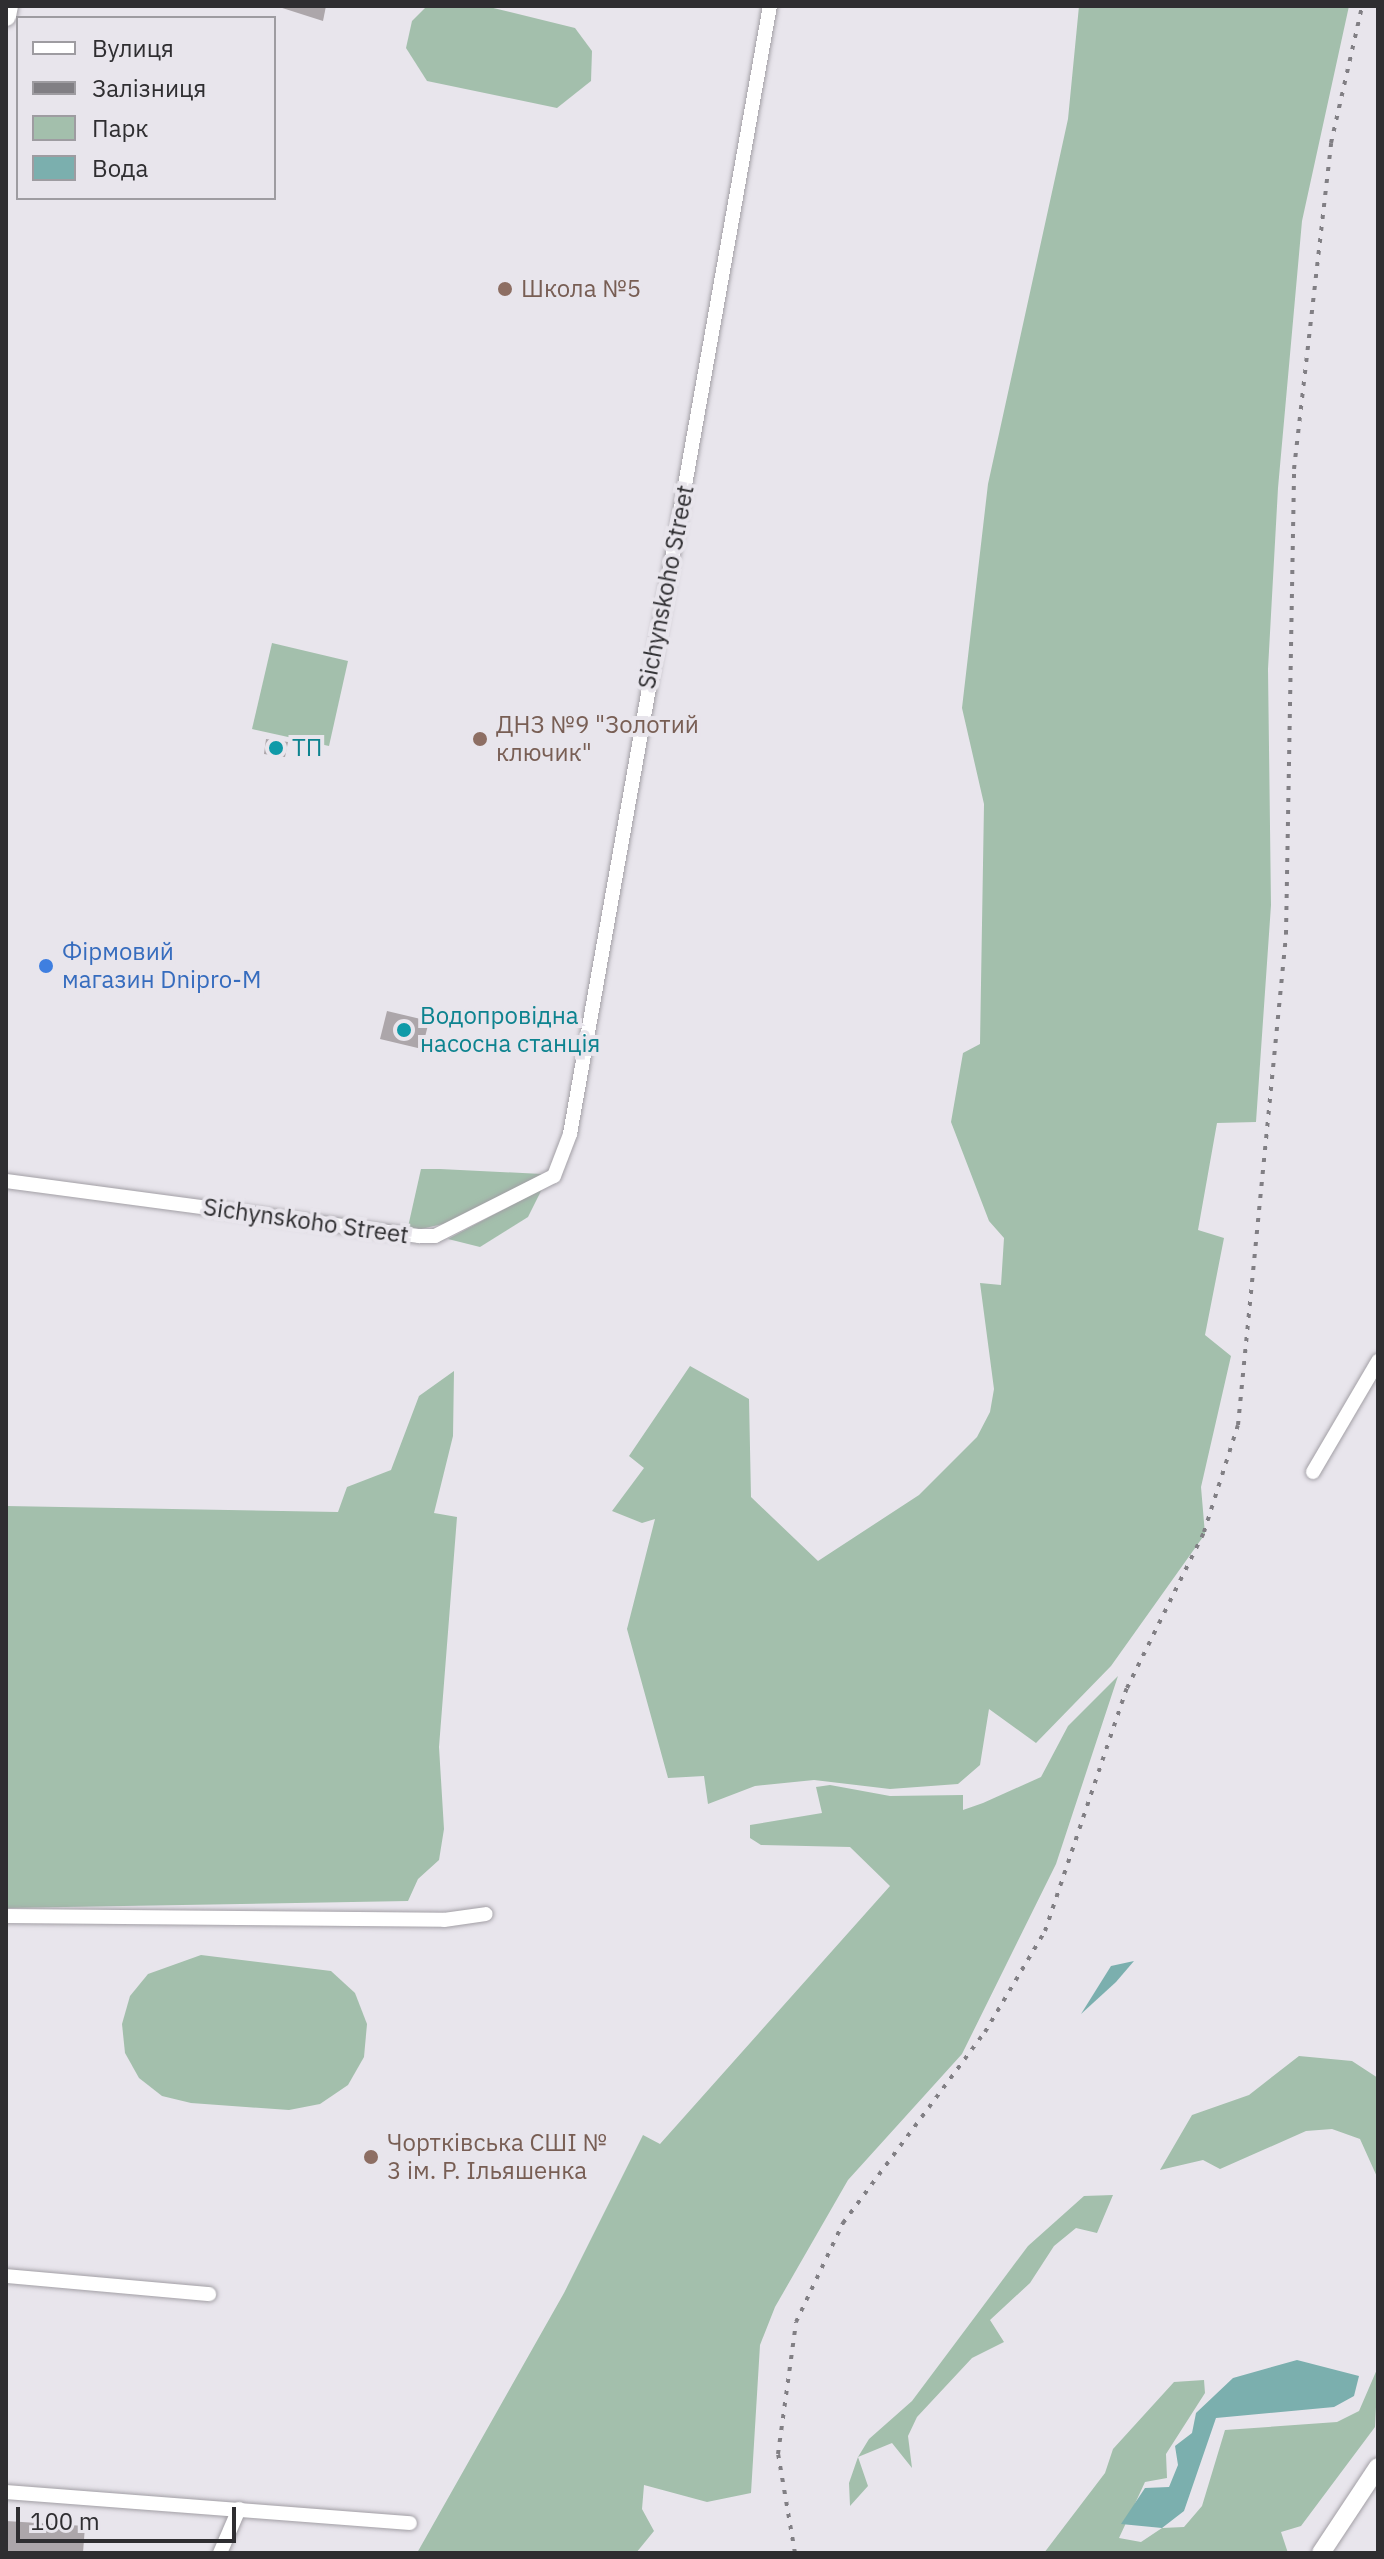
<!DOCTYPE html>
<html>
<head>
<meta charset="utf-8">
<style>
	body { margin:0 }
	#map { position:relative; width:1384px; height:2559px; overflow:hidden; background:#e8e5ec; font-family:"IBM Plex Sans",sans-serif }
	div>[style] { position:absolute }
	.green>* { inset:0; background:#a3bfac }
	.water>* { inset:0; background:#7bafae }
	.building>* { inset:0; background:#aca6aa }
	.roads { filter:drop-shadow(0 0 2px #a29fa5) drop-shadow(0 0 2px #a29fa5) }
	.minor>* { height:14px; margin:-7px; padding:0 7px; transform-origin:7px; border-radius:7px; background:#fff }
	.tertiary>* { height:18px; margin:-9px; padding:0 9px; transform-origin:9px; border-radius:9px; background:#fff }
	.secondary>* { height:20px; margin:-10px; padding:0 10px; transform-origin:10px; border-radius:10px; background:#fff }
	.rail>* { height:4px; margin-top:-2px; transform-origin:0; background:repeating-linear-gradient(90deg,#817f84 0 4px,transparent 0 12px) }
	.dots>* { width:22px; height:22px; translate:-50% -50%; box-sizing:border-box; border:4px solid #e8e5ec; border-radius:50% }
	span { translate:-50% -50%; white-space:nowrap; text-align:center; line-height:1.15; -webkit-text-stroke:8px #e8e5ec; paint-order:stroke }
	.education-label { font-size:24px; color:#785e54 }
	.left { translate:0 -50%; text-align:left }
	.street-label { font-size:24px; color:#2f2e31 }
	.culture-label { font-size:24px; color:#0d838f }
	.shop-label { font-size:24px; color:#366cbe }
	.frame { position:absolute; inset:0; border:8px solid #2f2e31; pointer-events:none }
	.legend { position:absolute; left:16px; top:16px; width:260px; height:184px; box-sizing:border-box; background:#e8e5ec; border:2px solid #9e9ca1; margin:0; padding:10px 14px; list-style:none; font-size:24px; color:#2f2e31 }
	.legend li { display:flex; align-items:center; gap:16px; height:40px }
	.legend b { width:40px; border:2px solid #9e9ca1 }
	.scale { position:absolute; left:16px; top:2507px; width:220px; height:36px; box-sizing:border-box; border:4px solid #2f2e31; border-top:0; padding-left:10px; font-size:24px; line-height:28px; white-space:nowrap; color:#2f2e31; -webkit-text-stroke:6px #e8e5ec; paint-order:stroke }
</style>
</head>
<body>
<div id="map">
	<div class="green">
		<i style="clip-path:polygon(427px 6px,485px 6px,575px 28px,592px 51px,591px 81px,557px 108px,427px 81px,406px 48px,412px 21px)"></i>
		<i style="clip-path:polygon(1079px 6px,1349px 6px,1302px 221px,1278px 488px,1268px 669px,1271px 905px,1256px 1122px,1217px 1123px,1198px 1230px,1224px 1238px,1205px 1335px,1231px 1356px,1201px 1487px,1205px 1534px,1111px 1666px,1036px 1743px,989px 1709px,980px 1765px,958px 1784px,890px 1789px,814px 1780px,755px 1786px,708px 1804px,704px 1776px,668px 1778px,627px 1629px,655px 1519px,642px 1523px,612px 1511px,644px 1468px,629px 1456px,690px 1366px,749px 1399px,751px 1497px,818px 1561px,919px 1495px,977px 1437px,990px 1412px,994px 1389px,980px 1283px,1001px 1285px,1004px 1238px,989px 1221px,951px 1122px,963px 1053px,980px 1044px,984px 804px,962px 708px,988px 484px,1068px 119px)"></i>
		<i style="clip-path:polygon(272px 643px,348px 661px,329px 746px,252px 729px)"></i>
		<i style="clip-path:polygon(421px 1169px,440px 1169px,542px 1174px,456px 1221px,421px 1229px,408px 1227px)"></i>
		<i style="clip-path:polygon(542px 1189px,528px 1217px,480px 1247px,448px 1239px)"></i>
		<i style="clip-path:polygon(454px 1371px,453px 1436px,434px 1513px,457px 1517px,439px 1747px,444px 1829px,439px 1860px,418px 1879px,408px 1901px,6px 1908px,6px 1506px,338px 1512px,347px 1487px,391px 1470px,419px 1396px)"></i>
		<i style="clip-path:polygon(1118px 1676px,1056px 1864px,962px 2054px,848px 2180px,775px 2307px,760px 2345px,751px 2493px,707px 2502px,644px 2485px,642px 2509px,654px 2531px,636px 2553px,417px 2553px,564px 2293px,643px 2135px,660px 2144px,890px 1886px,850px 1847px,761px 1845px,750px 1838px,750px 1825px,822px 1813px,816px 1787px,830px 1785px,890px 1796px,963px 1795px,963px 1810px,983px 1803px,1041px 1777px,1068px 1726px)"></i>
		<i style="clip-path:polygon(201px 1955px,331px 1971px,355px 1993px,367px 2024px,364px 2057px,348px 2085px,320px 2104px,289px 2110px,191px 2103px,162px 2096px,139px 2078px,125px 2053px,122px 2024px,130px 1996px,148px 1974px)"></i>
		<i style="clip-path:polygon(1299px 2056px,1352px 2061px,1378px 2078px,1378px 2179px,1360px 2139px,1332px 2129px,1306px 2131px,1220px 2169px,1203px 2160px,1160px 2170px,1192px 2115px,1249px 2095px)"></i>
		<i style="clip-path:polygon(1113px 2195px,1097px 2233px,1076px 2228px,1054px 2246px,1030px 2283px,990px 2320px,1004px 2342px,972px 2358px,917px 2417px,908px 2436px,912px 2468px,892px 2443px,858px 2457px,868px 2486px,850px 2506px,849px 2483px,858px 2457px,869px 2439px,912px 2401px,1028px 2246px,1084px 2196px)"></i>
		<i style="clip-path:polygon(1378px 2367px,1375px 2427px,1301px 2526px,1281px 2532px,1288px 2553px,1044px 2553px,1105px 2473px,1113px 2449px,1174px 2382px,1204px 2380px,1205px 2393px,1166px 2454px,1167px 2478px,1145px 2482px,1119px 2538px,1141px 2542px,1162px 2528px,1184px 2527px,1202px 2506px,1225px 2430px,1337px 2422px,1359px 2411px)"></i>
	</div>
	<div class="water">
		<i style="clip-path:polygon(1134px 1961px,1116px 1982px,1081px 2014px,1111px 1966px)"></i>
		<i style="clip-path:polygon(1297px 2360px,1359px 2376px,1354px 2396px,1334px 2407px,1216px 2418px,1184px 2511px,1162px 2528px,1121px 2524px,1145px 2488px,1169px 2487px,1178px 2465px,1175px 2446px,1192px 2433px,1196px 2413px,1233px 2378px)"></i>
	</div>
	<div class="building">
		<i style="clip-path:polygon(276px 6px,326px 6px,323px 21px)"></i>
		<i style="clip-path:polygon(266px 739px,288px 742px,285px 757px,264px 754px)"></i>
		<i style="clip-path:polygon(387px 1011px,429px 1021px,422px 1049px,380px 1039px)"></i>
		<i style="clip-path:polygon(6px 2521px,85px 2526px,83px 2553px,6px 2553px)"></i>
	</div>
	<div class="roads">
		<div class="minor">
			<i style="left:6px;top:1181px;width:417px;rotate:7.6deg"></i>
			<i style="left:419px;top:1236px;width:16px"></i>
			<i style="left:435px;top:1236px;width:133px;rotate:-26.8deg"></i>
			<i style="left:554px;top:1176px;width:45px;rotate:-69.1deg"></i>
			<i style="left:570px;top:1134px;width:1146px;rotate:-79.95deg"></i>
			<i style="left:1313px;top:1472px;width:129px;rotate:-59.6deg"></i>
			<i style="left:6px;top:1916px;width:438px;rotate:0.5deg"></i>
			<i style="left:444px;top:1920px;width:42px;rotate:-8.1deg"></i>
			<i style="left:6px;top:2276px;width:204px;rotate:5.1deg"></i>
			<i style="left:6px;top:2492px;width:405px;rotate:4.4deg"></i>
			<i style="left:220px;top:2553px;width:48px;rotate:-66.6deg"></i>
		</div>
		<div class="tertiary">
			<i style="left:1321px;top:2553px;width:103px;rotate:-56.5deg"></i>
		</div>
		<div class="secondary">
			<i style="left:6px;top:16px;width:10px;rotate:-79deg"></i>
		</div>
	</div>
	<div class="rail">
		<i style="left:795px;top:2553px;width:100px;rotate:-99.7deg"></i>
		<i style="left:778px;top:2454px;width:133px;rotate:-82.2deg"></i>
		<i style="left:796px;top:2322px;width:110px;rotate:-64.6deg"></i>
		<i style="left:843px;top:2223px;width:238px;rotate:-53.4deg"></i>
		<i style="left:985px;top:2032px;width:117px;rotate:-59.3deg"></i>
		<i style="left:1045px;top:1931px;width:256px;rotate:-71.4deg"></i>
		<i style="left:1127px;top:1688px;width:174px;rotate:-63.7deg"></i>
		<i style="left:1204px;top:1532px;width:112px;rotate:-72.4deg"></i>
		<i style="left:1238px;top:1425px;width:493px;rotate:-84.4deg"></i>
		<i style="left:1286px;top:934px;width:465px;rotate:-89deg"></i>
		<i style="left:1294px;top:469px;width:328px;rotate:-83.5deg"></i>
		<i style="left:1331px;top:143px;width:140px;rotate:-77.2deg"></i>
	</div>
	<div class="dots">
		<i style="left:505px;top:289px;background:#8d6e63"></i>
		<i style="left:480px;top:739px;background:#8d6e63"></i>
		<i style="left:276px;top:748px;background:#0f9aa8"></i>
		<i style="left:46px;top:966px;background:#3f7fe0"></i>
		<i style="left:404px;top:1030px;background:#0f9aa8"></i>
		<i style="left:371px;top:2157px;background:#8d6e63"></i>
	</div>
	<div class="education-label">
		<span class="left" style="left:521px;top:289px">Школа №5</span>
		<span class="left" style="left:496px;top:739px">ДНЗ №9 "Золотий<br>ключик"</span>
		<span class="left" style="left:387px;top:2157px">Чортківська СШІ №<br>3 ім. Р. Ільяшенка</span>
	</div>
	<div class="street-label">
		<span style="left:666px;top:587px;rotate:-79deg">Sichynskoho Street</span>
		<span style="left:306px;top:1221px;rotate:8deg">Sichynskoho Street</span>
	</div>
	<div class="culture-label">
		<span class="left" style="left:292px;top:748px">ТП</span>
		<span class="left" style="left:420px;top:1030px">Водопровідна<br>насосна станція</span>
	</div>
	<div class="shop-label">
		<span class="left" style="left:62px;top:966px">Фірмовий<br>магазин Dnipro-M</span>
	</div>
	<div class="frame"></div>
	<ul class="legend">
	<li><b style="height:10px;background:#fff"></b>Вулиця</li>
	<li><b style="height:10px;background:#817f84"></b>Залізниця</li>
	<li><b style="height:22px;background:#a3bfac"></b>Парк</li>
	<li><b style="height:22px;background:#7bafae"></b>Вода</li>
	</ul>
	<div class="scale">100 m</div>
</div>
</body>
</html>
